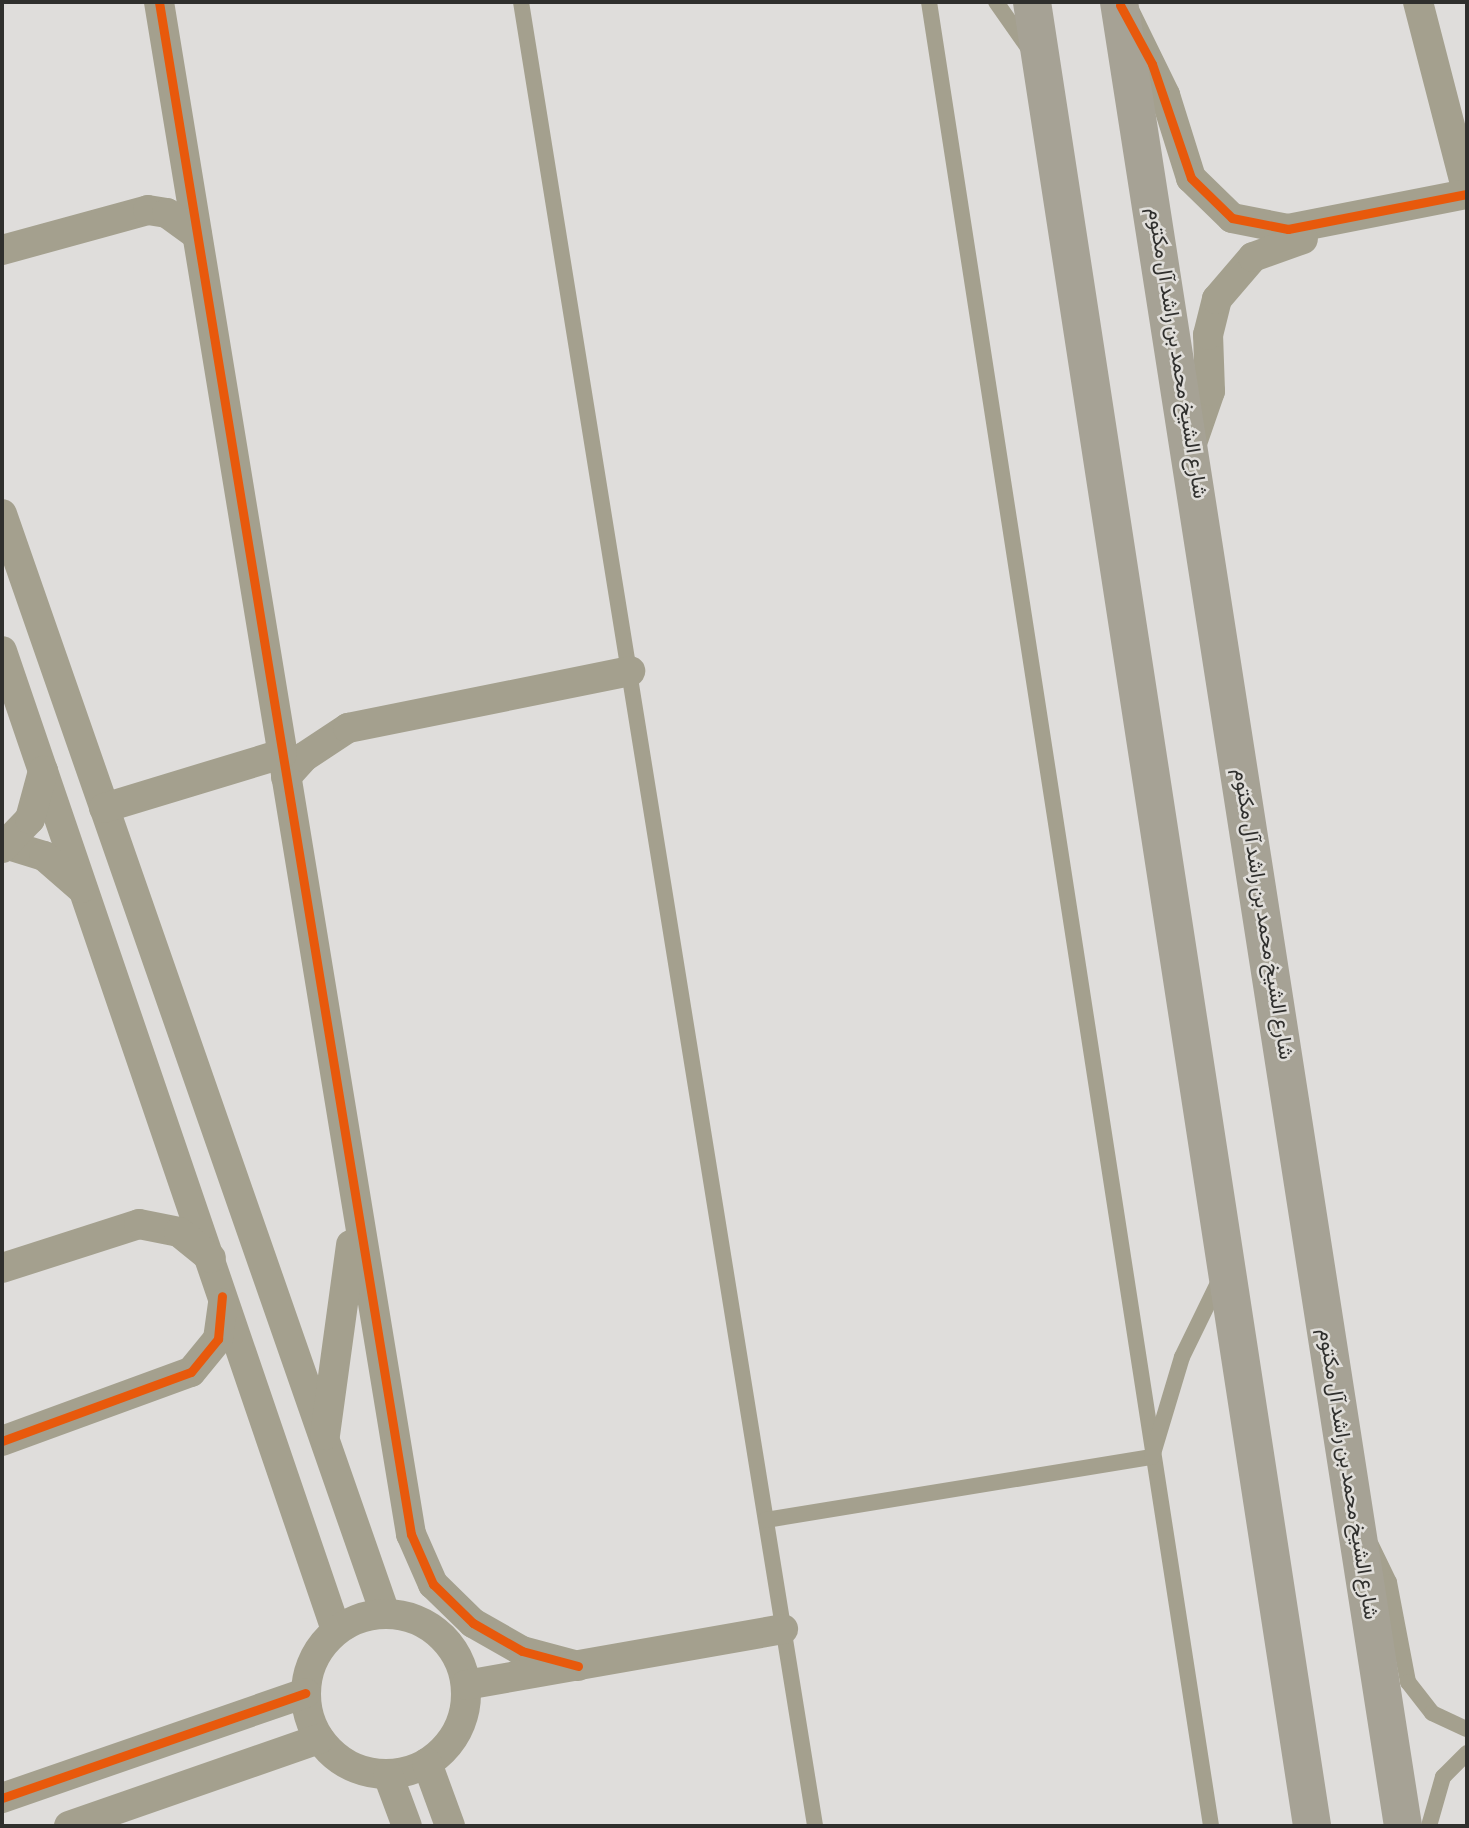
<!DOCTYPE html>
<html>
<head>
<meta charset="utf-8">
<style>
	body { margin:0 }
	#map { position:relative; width:1469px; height:1828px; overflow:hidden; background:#dfdddb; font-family:"Alegreya Sans",Vazirmatn,sans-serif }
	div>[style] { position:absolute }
	.service>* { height:16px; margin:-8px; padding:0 8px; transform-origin:8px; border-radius:8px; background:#a4a08e }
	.minor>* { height:30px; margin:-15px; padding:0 15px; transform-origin:15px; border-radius:15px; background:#a4a08e }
	.minor>.ring { margin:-15px; padding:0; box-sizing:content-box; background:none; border:30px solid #a4a08e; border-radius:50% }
	.trunk>* { height:38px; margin:-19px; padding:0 19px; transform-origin:19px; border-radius:19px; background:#a6a295 }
	.cycleway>* { height:9px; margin:-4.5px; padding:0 4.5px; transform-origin:4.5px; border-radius:4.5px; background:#e8590c }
	span { translate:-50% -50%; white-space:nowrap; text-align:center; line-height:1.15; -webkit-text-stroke:5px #e0deda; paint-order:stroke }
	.street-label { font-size:21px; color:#2f2f2d }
	.frame { position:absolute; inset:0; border:4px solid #2f2f2d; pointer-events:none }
</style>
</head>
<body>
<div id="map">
	<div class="service">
		<i style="left:521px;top:2px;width:1848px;rotate:80.84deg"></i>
		<i style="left:929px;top:2px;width:1846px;rotate:81.21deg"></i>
		<i style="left:996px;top:2px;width:57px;rotate:54.9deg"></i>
		<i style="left:766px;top:1520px;width:391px;rotate:-9.3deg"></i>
		<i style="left:1152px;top:1457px;width:104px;rotate:-73.3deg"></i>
		<i style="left:1182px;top:1357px;width:87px;rotate:-64deg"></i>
		<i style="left:1371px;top:1545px;width:41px;rotate:64.1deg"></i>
		<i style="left:1389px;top:1582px;width:102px;rotate:79.2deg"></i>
		<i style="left:1408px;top:1682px;width:39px;rotate:52deg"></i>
		<i style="left:1432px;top:1713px;width:38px;rotate:25deg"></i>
		<i style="left:1429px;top:1826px;width:51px;rotate:-74.1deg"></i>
		<i style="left:1443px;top:1777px;width:34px;rotate:-45deg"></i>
	</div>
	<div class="minor">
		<i style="left:159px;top:2px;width:1553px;rotate:80.66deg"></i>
		<i style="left:411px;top:1534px;width:55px;rotate:66.3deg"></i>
		<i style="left:433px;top:1584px;width:56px;rotate:44.3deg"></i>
		<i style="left:473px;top:1623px;width:56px;rotate:29.7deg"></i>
		<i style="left:522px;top:1651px;width:58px;rotate:15deg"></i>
		<i style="left:1418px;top:2px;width:196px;rotate:75.5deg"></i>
		<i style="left:1127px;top:17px;width:87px;rotate:64deg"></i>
		<i style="left:1165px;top:95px;width:87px;rotate:72.6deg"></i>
		<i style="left:1191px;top:178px;width:57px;rotate:44.3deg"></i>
		<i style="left:1232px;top:218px;width:57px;rotate:11.1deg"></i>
		<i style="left:1288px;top:229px;width:182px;rotate:-11.1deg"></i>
		<i style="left:2px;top:250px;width:151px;rotate:-15.3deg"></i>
		<i style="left:148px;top:210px;width:19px;rotate:9deg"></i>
		<i style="left:167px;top:213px;width:37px;rotate:36deg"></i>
		<i style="left:1192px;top:443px;width:55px;rotate:-70.9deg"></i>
		<i style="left:1210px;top:391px;width:56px;rotate:-92deg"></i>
		<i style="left:1208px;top:335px;width:37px;rotate:-76deg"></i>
		<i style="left:1217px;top:299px;width:55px;rotate:-49.4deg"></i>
		<i style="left:1253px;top:257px;width:53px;rotate:-19.8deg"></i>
		<i style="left:2px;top:514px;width:1164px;rotate:70.79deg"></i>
		<i style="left:2px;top:651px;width:1034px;rotate:71.16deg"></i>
		<i style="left:286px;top:777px;width:27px;rotate:-48deg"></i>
		<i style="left:304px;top:757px;width:53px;rotate:-33.4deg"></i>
		<i style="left:348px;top:728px;width:288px;rotate:-11.4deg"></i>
		<i style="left:104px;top:808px;width:186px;rotate:-16.9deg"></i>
		<i style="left:8px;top:845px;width:38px;rotate:17deg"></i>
		<i style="left:44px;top:856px;width:49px;rotate:40.9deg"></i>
		<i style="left:2px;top:848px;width:40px;rotate:-46deg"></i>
		<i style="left:30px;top:819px;width:50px;rotate:-74.8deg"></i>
		<i style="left:2px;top:1268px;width:144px;rotate:-17.8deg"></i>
		<i style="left:139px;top:1224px;width:41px;rotate:11.3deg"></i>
		<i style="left:179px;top:1232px;width:41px;rotate:39.1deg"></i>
		<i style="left:325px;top:1435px;width:192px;rotate:-82.2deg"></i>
		<i style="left:2px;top:1441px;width:201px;rotate:-20.1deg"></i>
		<i style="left:191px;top:1372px;width:43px;rotate:-50.7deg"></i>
		<i style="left:218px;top:1339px;width:36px;rotate:-82deg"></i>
		<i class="ring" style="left:306px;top:1614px;width:130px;height:130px"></i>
		<i style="left:466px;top:1685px;width:322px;rotate:-10deg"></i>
		<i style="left:427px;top:1763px;width:67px;rotate:69.9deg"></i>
		<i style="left:388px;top:1775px;width:54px;rotate:69.6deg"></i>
		<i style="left:2px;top:1798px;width:321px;rotate:-19.1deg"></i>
		<i style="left:69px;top:1826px;width:265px;rotate:-19.2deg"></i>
	</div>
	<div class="trunk">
		<i style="left:1032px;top:2px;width:1845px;rotate:81.27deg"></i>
		<i style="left:1119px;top:2px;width:1846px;rotate:81.15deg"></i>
	</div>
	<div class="cycleway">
		<i style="left:159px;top:2px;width:1553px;rotate:80.66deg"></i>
		<i style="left:411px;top:1534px;width:55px;rotate:66.3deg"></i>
		<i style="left:433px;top:1584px;width:56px;rotate:44.3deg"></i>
		<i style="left:473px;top:1623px;width:56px;rotate:29.7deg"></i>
		<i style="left:522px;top:1651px;width:58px;rotate:15deg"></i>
		<i style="left:1120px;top:5px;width:67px;rotate:61.5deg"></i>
		<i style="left:1152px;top:64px;width:120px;rotate:71.1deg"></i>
		<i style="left:1191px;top:178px;width:57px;rotate:44.3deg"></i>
		<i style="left:1232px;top:218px;width:57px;rotate:11.1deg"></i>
		<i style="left:1288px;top:229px;width:182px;rotate:-11.1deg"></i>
		<i style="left:2px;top:1441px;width:201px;rotate:-20.1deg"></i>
		<i style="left:191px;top:1372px;width:43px;rotate:-50.7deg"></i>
		<i style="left:218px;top:1339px;width:43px;rotate:-84.7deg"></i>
		<i style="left:2px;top:1798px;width:321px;rotate:-19.1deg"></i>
	</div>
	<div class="street-label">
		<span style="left:1177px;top:353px;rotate:81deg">شارع الشيخ محمد بن راشد آل مكتوم</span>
		<span style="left:1263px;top:914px;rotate:81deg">شارع الشيخ محمد بن راشد آل مكتوم</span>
		<span style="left:1348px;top:1474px;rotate:81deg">شارع الشيخ محمد بن راشد آل مكتوم</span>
	</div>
	<div class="frame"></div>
</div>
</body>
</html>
